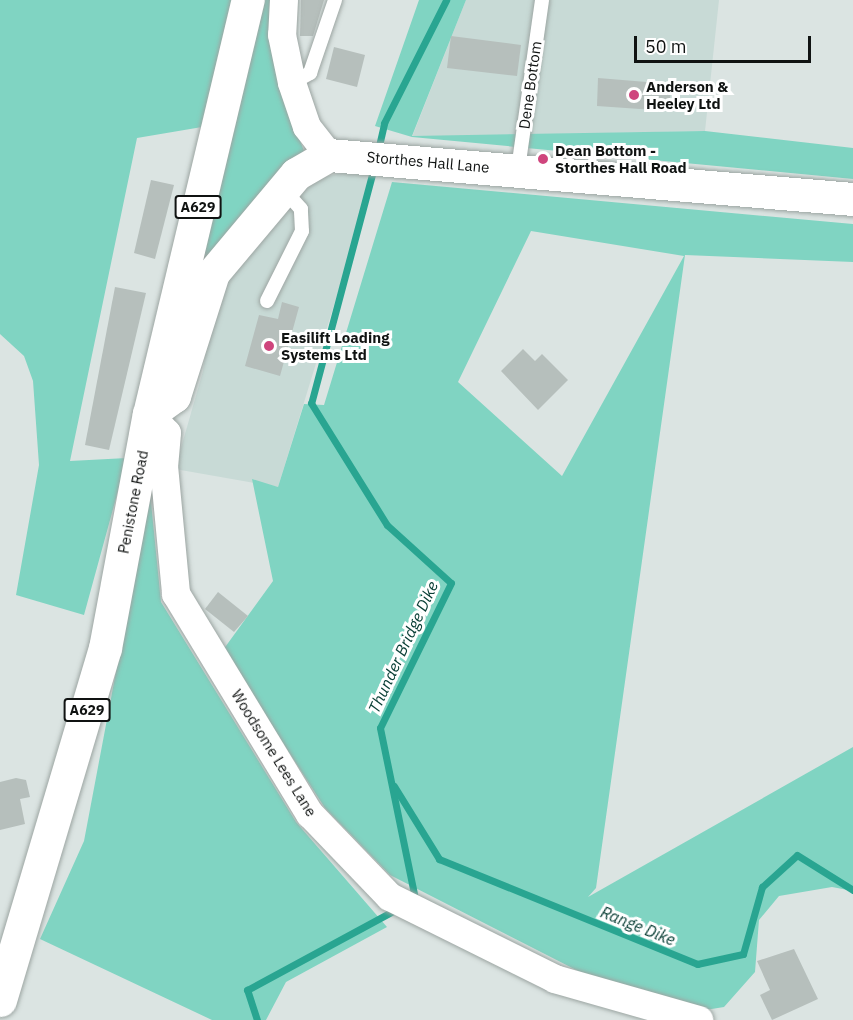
<!DOCTYPE html>
<html>
<head>
<meta charset="utf-8">
<style>
	body { margin:0 }
	#map { position:relative; width:853px; height:1020px; overflow:hidden; background:#dbe4e2; font-family:"IBM Plex Sans",sans-serif }
	div>[style] { position:absolute }
	.built>* { inset:0; background:#c8dad6 }
	.green>* { inset:0; background:#80d4c2 }
	.stream>* { height:7px; margin:-3.5px; padding:0 3.5px; transform-origin:3.5px; border-radius:3.5px; background:#29a591 }
	.building>* { inset:0; background:#b6bfbc }
	.roads { filter:drop-shadow(0 0 2px #9ca5a2) drop-shadow(0 0 2px #9ca5a2) }
	.lane>* { height:14px; margin:-7px; padding:0 7px; transform-origin:7px; border-radius:7px; background:#fff }
	.street>* { height:28px; margin:-14px; padding:0 14px; transform-origin:14px; border-radius:14px; background:#fff }
	.secondary>* { height:33px; margin:-16.5px; padding:0 16.5px; transform-origin:16.5px; border-radius:16.5px; background:#fff }
	.highway>* { height:33px; margin:-16.5px; padding:0 16.5px; transform-origin:16.5px; border-radius:16.5px; background:#fff }
	.dots>* { width:16px; height:16px; translate:-50% -50%; box-sizing:border-box; border:3px solid #fff; border-radius:50% }
	span { translate:-50% -50%; white-space:nowrap; text-align:center; line-height:1.15; -webkit-text-stroke:6px #fff; paint-order:stroke }
	.shield-label span { padding:2px 4px; background:#fff; border:2px solid; border-radius:4px; -webkit-text-stroke-width:0 }
	.shield-label { font-size:14px; color:#101312; font-weight:700 }
	.street-label { font-size:15px; color:#101312 }
	.poi-label { font-size:15px; color:#101312; font-weight:700 }
	.left { translate:0 -50%; text-align:left }
	.water-label { font-size:16px; color:#0b4037; font-style:italic }
	.scale { position:absolute; left:634px; top:36px; width:177px; height:27px; box-sizing:border-box; border:3px solid #101312; border-top:0; padding-left:8px; font-size:18px; line-height:21px; white-space:nowrap; color:#101312; -webkit-text-stroke:4px #fff; paint-order:stroke }
</style>
</head>
<body>
<div id="map">
	<div class="built">
		<i style="clip-path:polygon(466px 0,719px 0,705px 131px,412px 137px)"></i>
		<i style="clip-path:polygon(377px 165px,278px 487px,175px 469px,203px 371px,214px 291px,302px 182px)"></i>
	</div>
	<div class="green">
		<i style="clip-path:polygon(0 0,234px 0,202px 127px,137px 138px,70px 461px,127px 458px,84px 615px,16px 595px,39px 465px,33px 381px,24px 356px,0 334px)"></i>
		<i style="clip-path:polygon(262px 0,272px 0,286px 104px,304px 151px,191px 288px)"></i>
		<i style="clip-path:polygon(419px 0,466px 0,412px 136px,705px 131px,853px 148px,853px 179px,412px 137px,375px 126px)"></i>
		<i style="clip-path:polygon(evenodd,392px 182px,853px 224px,853px 262px,685px 255px,596px 888px,588px 897px,853px 747px,853px 891px,832px 887px,779px 896px,759px 920px,755px 972px,724px 1007px,693px 1012px,586px 975px,390px 875px,325px 808px,223px 650px,273px 581px,252px 479px,278px 487px,304px 404px,324px 405px,392px 182px,531px 231px,684px 256px,562px 476px,458px 382px,531px 231px)"></i>
		<i style="clip-path:polygon(150px 492px,161px 602px,296px 822px,387px 927px,286px 982px,266px 1020px,212px 1020px,40px 939px,84px 841px)"></i>
	</div>
	<div class="stream">
		<i style="left:378px;top:150px;width:28px;rotate:-77deg"></i>
		<i style="left:384px;top:123px;width:138px;rotate:-63.2deg"></i>
		<i style="left:374px;top:167px;width:244px;rotate:104.9deg"></i>
		<i style="left:311px;top:403px;width:144px;rotate:58.1deg"></i>
		<i style="left:387px;top:525px;width:86px;rotate:42.2deg"></i>
		<i style="left:451px;top:583px;width:161px;rotate:116.1deg"></i>
		<i style="left:380px;top:728px;width:175px;rotate:78.4deg"></i>
		<i style="left:394px;top:786px;width:86px;rotate:58.3deg"></i>
		<i style="left:439px;top:859px;width:279px;rotate:22.1deg"></i>
		<i style="left:697px;top:964px;width:47px;rotate:-12.3deg"></i>
		<i style="left:743px;top:954px;width:70px;rotate:-74.2deg"></i>
		<i style="left:762px;top:887px;width:47px;rotate:-42.4deg"></i>
		<i style="left:797px;top:855px;width:66px;rotate:32deg"></i>
		<i style="left:257px;top:1020px;width:32px;rotate:-108deg"></i>
		<i style="left:247px;top:990px;width:170px;rotate:-28.4deg"></i>
	</div>
	<div class="building">
		<i style="clip-path:polygon(301px 0,324px 0,313px 36px,300px 36px)"></i>
		<i style="clip-path:polygon(451px 36px,521px 45px,517px 76px,447px 68px)"></i>
		<i style="clip-path:polygon(334px 47px,365px 55px,357px 87px,326px 79px)"></i>
		<i style="clip-path:polygon(598px 78px,671px 84px,669px 111px,597px 106px)"></i>
		<i style="clip-path:polygon(151px 180px,174px 185px,155px 259px,134px 253px)"></i>
		<i style="clip-path:polygon(115px 287px,146px 293px,109px 450px,85px 445px)"></i>
		<i style="clip-path:polygon(282px 302px,299px 307px,280px 376px,245px 366px,259px 315px,278px 319px)"></i>
		<i style="clip-path:polygon(523px 349px,535px 361px,542px 354px,568px 380px,538px 410px,501px 371px)"></i>
		<i style="clip-path:polygon(218px 592px,248px 616px,234px 632px,205px 609px)"></i>
		<i style="clip-path:polygon(16px 778px,26px 780px,30px 797px,20px 799px,25px 824px,0 830px,0 782px)"></i>
		<i style="clip-path:polygon(794px 949px,818px 999px,772px 1020px,760px 995px,770px 990px,757px 961px)"></i>
	</div>
	<div class="roads">
		<div class="lane">
			<i style="left:292px;top:83px;width:21px;rotate:-29deg"></i>
			<i style="left:310px;top:73px;width:77px;rotate:-71.1deg"></i>
			<i style="left:518px;top:169px;width:171px;rotate:-81.9deg"></i>
			<i style="left:267px;top:301px;width:78px;rotate:-63.4deg"></i>
			<i style="left:302px;top:231px;width:22px;rotate:-93deg"></i>
			<i style="left:301px;top:209px;width:27px;rotate:-132deg"></i>
		</div>
		<div class="street">
			<i style="left:284px;top:0;width:35px;rotate:93deg"></i>
			<i style="left:282px;top:35px;width:49px;rotate:78.2deg"></i>
			<i style="left:292px;top:83px;width:46px;rotate:71.2deg"></i>
			<i style="left:307px;top:127px;width:36px;rotate:52deg"></i>
			<i style="left:149px;top:414px;width:26px;rotate:47deg"></i>
			<i style="left:167px;top:433px;width:33px;rotate:95deg"></i>
			<i style="left:164px;top:466px;width:129px;rotate:84.6deg"></i>
			<i style="left:176px;top:594px;width:258px;rotate:58.7deg"></i>
			<i style="left:310px;top:814px;width:115px;rotate:46.1deg"></i>
			<i style="left:390px;top:897px;width:184px;rotate:26.4deg"></i>
			<i style="left:555px;top:979px;width:150px;rotate:15.9deg"></i>
		</div>
		<div class="secondary">
			<i style="left:149px;top:414px;width:31px;rotate:-36deg"></i>
			<i style="left:174px;top:396px;width:129px;rotate:-72.4deg"></i>
			<i style="left:213px;top:273px;width:129px;rotate:-50deg"></i>
			<i style="left:296px;top:174px;width:38px;rotate:-30deg"></i>
			<i style="left:329px;top:155px;width:526px;rotate:4.8deg"></i>
		</div>
		<div class="highway">
			<i style="left:0;top:1000px;width:367px;rotate:-73.4deg"></i>
			<i style="left:105px;top:648px;width:238px;rotate:-79.4deg"></i>
			<i style="left:149px;top:414px;width:426px;rotate:-76.6deg"></i>
		</div>
	</div>
	<div class="dots">
		<i style="left:634px;top:95px;background:#cf457d"></i>
		<i style="left:543px;top:159px;background:#cf457d"></i>
		<i style="left:269px;top:346px;background:#cf457d"></i>
	</div>
	<div class="shield-label">
		<span style="left:198px;top:207px">A629</span>
		<span style="left:87px;top:710px">A629</span>
	</div>
	<div class="street-label">
		<span style="left:530px;top:85px;rotate:-82deg">Dene Bottom</span>
		<span style="left:428px;top:162px;rotate:5deg">Storthes Hall Lane</span>
		<span style="left:133px;top:502px;rotate:-79deg">Penistone Road</span>
		<span style="left:274px;top:753px;rotate:58deg">Woodsome Lees Lane</span>
	</div>
	<div class="poi-label">
		<span class="left" style="left:646px;top:95px">Anderson &amp;<br>Heeley Ltd</span>
		<span class="left" style="left:555px;top:159px">Dean Bottom -<br>Storthes Hall Road</span>
		<span class="left" style="left:281px;top:346px">Easilift Loading<br>Systems Ltd</span>
	</div>
	<div class="water-label">
		<span style="left:403px;top:647px;rotate:-65deg">Thunder Bridge Dike</span>
		<span style="left:638px;top:926px;rotate:22deg">Range Dike</span>
	</div>
	<div class="scale">50 m</div>
</div>
</body>
</html>
